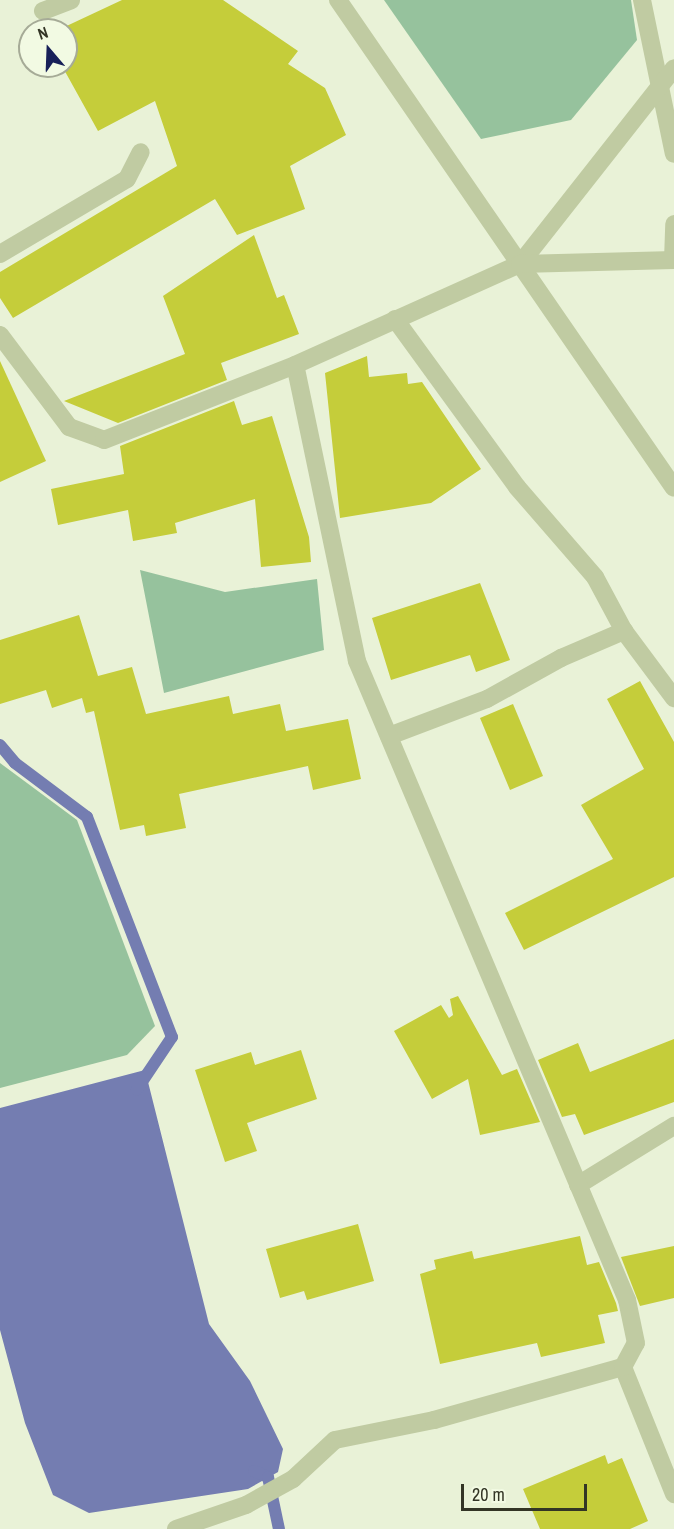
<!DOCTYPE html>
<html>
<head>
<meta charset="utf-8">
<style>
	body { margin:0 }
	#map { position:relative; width:674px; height:1529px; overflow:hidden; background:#e9f2d7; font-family:"Archivo Narrow",sans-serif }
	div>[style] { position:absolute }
	.green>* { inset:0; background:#96c29d }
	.water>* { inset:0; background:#747db1 }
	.stream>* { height:12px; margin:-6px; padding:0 6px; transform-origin:6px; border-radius:6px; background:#747db1 }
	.building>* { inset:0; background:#c5cd3a }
	.minor>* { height:18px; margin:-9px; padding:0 9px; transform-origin:9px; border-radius:9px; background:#c0cba2 }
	span { translate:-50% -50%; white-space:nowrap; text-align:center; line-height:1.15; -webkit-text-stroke:6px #f2fae3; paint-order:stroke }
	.north { position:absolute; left:18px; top:18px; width:60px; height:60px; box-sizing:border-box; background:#f2fae3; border:2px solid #a6ab97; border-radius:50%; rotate:341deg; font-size:16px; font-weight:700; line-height:24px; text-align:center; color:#333525 }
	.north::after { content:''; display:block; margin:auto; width:21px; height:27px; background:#182059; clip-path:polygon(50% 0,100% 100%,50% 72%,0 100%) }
	.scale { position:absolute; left:461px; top:1484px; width:126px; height:27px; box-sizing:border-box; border:3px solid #333525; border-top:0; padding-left:8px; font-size:18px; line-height:21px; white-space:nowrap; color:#333525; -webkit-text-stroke:4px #f2fae3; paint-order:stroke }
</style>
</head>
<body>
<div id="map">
	<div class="green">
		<i style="clip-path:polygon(384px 0,631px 0,637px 40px,571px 120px,481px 139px)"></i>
		<i style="clip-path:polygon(140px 570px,225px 592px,317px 579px,324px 650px,164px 693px)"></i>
		<i style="clip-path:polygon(0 763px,77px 820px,155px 1026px,127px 1055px,0 1088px)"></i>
	</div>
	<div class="water">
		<i style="clip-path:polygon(145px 1070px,209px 1324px,250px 1381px,283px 1449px,278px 1472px,248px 1489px,89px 1513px,53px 1495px,25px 1423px,0 1330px,0 1108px)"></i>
	</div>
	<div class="stream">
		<i style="left:0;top:745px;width:23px;rotate:50deg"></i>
		<i style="left:15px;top:763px;width:90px;rotate:36.9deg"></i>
		<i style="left:87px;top:817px;width:236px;rotate:68.9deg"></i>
		<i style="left:172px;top:1037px;width:63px;rotate:123.9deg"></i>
		<i style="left:254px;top:1471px;width:15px;rotate:23deg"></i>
		<i style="left:268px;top:1477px;width:53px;rotate:78.1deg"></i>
	</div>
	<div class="building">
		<i style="clip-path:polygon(122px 0,223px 0,298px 51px,288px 64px,325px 88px,346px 135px,290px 166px,305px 209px,237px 235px,215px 199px,13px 318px,0 298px,0 272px,177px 166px,155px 101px,98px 131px,62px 66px,66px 66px,66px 30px,58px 30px)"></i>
		<i style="clip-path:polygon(254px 235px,277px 298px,284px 295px,299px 334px,221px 363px,227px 380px,118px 423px,64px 401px,185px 354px,163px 296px)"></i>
		<i style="clip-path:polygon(367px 356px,369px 377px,407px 373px,408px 384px,422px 382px,481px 469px,431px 503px,340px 518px,325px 373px)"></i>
		<i style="clip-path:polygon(0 361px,46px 461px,0 482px)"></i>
		<i style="clip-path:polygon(234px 401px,242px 425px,272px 416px,309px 537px,311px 562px,261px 567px,255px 499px,175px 523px,177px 533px,133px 541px,128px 510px,58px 525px,51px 489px,124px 474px,120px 446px)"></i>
		<i style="clip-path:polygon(480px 583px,510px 660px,476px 672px,470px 655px,391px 680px,372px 618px)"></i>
		<i style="clip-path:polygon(79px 615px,98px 676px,132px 667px,146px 714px,229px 696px,233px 714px,280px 704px,286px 731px,348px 719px,361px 779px,313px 790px,308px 766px,179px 794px,186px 828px,146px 836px,144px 825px,120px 830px,94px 711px,86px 713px,82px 698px,52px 708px,46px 690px,0 704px,0 640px)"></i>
		<i style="clip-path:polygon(640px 681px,674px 742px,674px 877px,524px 950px,505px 913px,613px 859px,581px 805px,644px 769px,607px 699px)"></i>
		<i style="clip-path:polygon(513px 704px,543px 776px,510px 790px,480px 718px)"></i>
		<i style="clip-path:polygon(458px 996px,502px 1075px,517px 1069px,540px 1122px,480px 1135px,468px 1079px,432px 1099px,394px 1031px,441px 1005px,449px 1018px,453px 1015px,450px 999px)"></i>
		<i style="clip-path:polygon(674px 1039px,674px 1102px,584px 1135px,575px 1114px,562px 1117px,538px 1060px,578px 1043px,590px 1072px)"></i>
		<i style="clip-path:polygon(301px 1050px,317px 1099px,247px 1123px,257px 1151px,225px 1162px,195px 1070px,251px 1052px,255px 1065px)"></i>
		<i style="clip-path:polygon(358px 1224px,374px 1281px,307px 1300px,304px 1291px,280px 1298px,266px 1249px)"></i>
		<i style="clip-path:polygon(580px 1236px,587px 1265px,599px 1262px,616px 1303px,618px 1311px,598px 1315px,605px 1343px,541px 1357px,537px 1343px,440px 1364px,420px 1274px,436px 1269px,434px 1260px,472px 1251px,474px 1259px)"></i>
		<i style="clip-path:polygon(674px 1246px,674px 1298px,640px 1306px,621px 1257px)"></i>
		<i style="clip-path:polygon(605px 1455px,608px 1464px,622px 1458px,648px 1521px,630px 1529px,540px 1529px,523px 1489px)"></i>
	</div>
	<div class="minor">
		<i style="left:338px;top:0;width:592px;rotate:55.45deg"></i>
		<i style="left:642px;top:0;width:157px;rotate:78.3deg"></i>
		<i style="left:43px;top:11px;width:30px;rotate:-21deg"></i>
		<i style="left:0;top:254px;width:147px;rotate:-30.6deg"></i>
		<i style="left:127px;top:179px;width:30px;rotate:-63deg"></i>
		<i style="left:673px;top:260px;width:36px;rotate:-88deg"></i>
		<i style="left:520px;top:264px;width:249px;rotate:-51.8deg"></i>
		<i style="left:395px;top:319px;width:208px;rotate:54deg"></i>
		<i style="left:517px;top:487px;width:119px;rotate:49.1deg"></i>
		<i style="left:595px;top:577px;width:61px;rotate:61.8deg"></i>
		<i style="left:624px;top:631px;width:84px;rotate:53.3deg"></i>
		<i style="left:0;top:335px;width:115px;rotate:53.1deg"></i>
		<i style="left:69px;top:427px;width:37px;rotate:20deg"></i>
		<i style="left:104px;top:440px;width:205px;rotate:-21.4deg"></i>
		<i style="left:295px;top:365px;width:247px;rotate:-24.2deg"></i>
		<i style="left:520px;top:264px;width:154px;rotate:-1.5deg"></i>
		<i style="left:389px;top:736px;width:105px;rotate:-20.7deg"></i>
		<i style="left:487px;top:699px;width:85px;rotate:-29deg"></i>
		<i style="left:561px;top:658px;width:69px;rotate:-23.2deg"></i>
		<i style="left:578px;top:1185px;width:113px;rotate:-31.6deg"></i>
		<i style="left:623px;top:1367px;width:137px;rotate:68.1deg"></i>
		<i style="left:176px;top:1529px;width:74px;rotate:-18.9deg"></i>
		<i style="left:246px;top:1505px;width:54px;rotate:-29deg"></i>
		<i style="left:293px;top:1479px;width:57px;rotate:-42.9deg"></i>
		<i style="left:335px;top:1440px;width:101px;rotate:-11.4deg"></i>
		<i style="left:434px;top:1420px;width:196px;rotate:-15.7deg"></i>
		<i style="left:623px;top:1367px;width:27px;rotate:-62deg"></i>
		<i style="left:636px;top:1343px;width:44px;rotate:-101.8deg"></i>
		<i style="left:627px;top:1300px;width:694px;rotate:-112.91deg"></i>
		<i style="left:357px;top:661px;width:302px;rotate:-101.8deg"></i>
	</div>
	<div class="north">N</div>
	<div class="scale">20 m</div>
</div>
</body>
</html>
